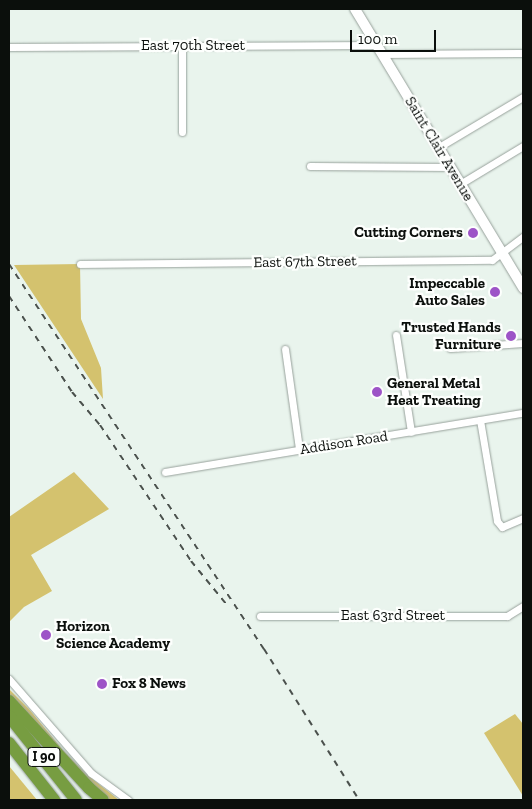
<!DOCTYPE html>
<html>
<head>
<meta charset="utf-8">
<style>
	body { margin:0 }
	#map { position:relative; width:532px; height:809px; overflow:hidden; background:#e9f4ed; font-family:"Zilla Slab",serif }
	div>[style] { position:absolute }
	.green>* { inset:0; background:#d4c26e }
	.roads { filter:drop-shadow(0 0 1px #97a19b) drop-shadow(0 0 1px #97a19b) }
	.minor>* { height:7px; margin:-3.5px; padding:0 3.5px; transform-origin:3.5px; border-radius:3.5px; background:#fff }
	.secondary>* { height:10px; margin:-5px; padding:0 5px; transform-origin:5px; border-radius:5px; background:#fff }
	.motorway>* { height:12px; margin:-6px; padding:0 6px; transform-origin:6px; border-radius:6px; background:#779d41 }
	.rail>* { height:2px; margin-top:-1px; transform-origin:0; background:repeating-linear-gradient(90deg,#4a504c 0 6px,transparent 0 12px) }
	.dots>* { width:14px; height:14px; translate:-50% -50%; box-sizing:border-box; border:2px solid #fdfffd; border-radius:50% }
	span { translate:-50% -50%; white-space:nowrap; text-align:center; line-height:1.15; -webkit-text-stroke:4.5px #fdfffd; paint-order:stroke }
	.shield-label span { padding:1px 4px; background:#fdfffd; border:1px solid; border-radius:4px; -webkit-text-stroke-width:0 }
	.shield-label { font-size:14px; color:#0b0f0c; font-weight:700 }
	.street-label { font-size:15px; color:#0b0f0c }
	.poi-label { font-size:15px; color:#0b0f0c; font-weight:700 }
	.right { translate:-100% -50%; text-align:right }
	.left { translate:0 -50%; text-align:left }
	.frame { position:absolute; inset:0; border:10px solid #0b0f0c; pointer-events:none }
	.scale { position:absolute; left:350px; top:30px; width:86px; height:22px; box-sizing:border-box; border:2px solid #0b0f0c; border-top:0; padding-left:6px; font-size:15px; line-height:18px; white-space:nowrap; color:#0b0f0c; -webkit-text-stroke:4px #fdfffd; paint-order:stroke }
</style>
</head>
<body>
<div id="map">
	<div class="green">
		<i style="clip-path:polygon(80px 264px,81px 319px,101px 368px,103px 399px,14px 265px)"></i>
		<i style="clip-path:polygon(74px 472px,109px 509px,31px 555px,52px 591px,24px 607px,9px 622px,9px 517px)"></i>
		<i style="clip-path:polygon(9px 689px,29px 709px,63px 750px,86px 774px,119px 800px,108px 800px,9px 695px)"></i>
		<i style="clip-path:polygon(515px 714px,523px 724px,523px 796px,484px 733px)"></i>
		<i style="clip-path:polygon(9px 766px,14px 772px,37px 800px,9px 800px)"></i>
	</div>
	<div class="roads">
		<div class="minor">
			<i style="left:9px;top:47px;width:368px;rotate:-0.3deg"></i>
			<i style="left:182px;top:47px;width:85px;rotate:90deg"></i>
			<i style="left:382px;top:54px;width:141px;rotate:-0.4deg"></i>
			<i style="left:439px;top:147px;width:98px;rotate:-30.8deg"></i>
			<i style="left:310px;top:166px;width:141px;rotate:0.4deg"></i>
			<i style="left:460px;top:184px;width:74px;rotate:-31.1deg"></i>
			<i style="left:80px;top:264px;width:412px;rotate:-0.6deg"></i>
			<i style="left:492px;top:260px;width:39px;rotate:-37deg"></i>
			<i style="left:396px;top:335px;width:98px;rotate:81.2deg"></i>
			<i style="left:450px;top:348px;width:73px;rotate:-3.9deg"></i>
			<i style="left:285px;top:349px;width:101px;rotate:82deg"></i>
			<i style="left:480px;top:420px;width:102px;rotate:80.4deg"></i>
			<i style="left:497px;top:521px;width:8px;rotate:50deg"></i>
			<i style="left:502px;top:527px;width:23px;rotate:-23deg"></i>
			<i style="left:165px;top:472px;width:363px;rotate:-9.4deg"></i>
			<i style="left:260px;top:616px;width:247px"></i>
			<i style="left:507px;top:616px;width:19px;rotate:-32deg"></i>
			<i style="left:9px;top:679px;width:125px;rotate:48.9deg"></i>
			<i style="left:91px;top:773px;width:46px;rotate:36.1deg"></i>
		</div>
		<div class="secondary">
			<i style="left:355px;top:9px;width:326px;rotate:58.9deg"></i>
		</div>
		<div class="motorway">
			<i style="left:9px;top:701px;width:118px;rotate:47.4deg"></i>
			<i style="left:89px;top:788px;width:18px;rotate:41deg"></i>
			<i style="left:9px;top:716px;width:107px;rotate:51.4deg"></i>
			<i style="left:9px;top:743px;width:73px;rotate:51.7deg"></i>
		</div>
	</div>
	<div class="rail">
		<i style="left:9px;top:264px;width:462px;rotate:56.5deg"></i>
		<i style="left:264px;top:649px;width:178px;rotate:57.8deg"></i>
		<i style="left:9px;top:296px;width:115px;rotate:56.7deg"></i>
		<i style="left:72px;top:392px;width:43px;rotate:49.7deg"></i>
		<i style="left:100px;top:425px;width:164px;rotate:56.2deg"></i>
		<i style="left:191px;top:561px;width:57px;rotate:50.7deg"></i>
	</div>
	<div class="dots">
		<i style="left:473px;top:233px;background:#9d54c7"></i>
		<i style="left:495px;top:292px;background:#9d54c7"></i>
		<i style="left:511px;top:336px;background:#9d54c7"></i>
		<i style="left:377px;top:392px;background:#9d54c7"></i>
		<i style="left:46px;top:635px;background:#9d54c7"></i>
		<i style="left:102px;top:684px;background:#9d54c7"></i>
	</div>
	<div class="shield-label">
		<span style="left:44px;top:757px">I 90</span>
	</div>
	<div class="street-label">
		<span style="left:193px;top:46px">East 70th Street</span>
		<span style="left:439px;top:149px;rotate:59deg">Saint Clair Avenue</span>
		<span style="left:305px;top:262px;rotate:-1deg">East 67th Street</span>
		<span style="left:344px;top:443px;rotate:-9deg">Addison Road</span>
		<span style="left:393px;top:616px">East 63rd Street</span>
	</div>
	<div class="poi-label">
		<span class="right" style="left:463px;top:233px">Cutting Corners</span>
		<span class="right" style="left:485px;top:292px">Impeccable<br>Auto Sales</span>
		<span class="right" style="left:501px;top:336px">Trusted Hands<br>Furniture</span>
		<span class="left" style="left:387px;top:392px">General Metal<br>Heat Treating</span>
		<span class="left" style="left:56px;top:635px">Horizon<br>Science Academy</span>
		<span class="left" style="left:112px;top:684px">Fox 8 News</span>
	</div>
	<div class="frame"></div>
	<div class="scale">100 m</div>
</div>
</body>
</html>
